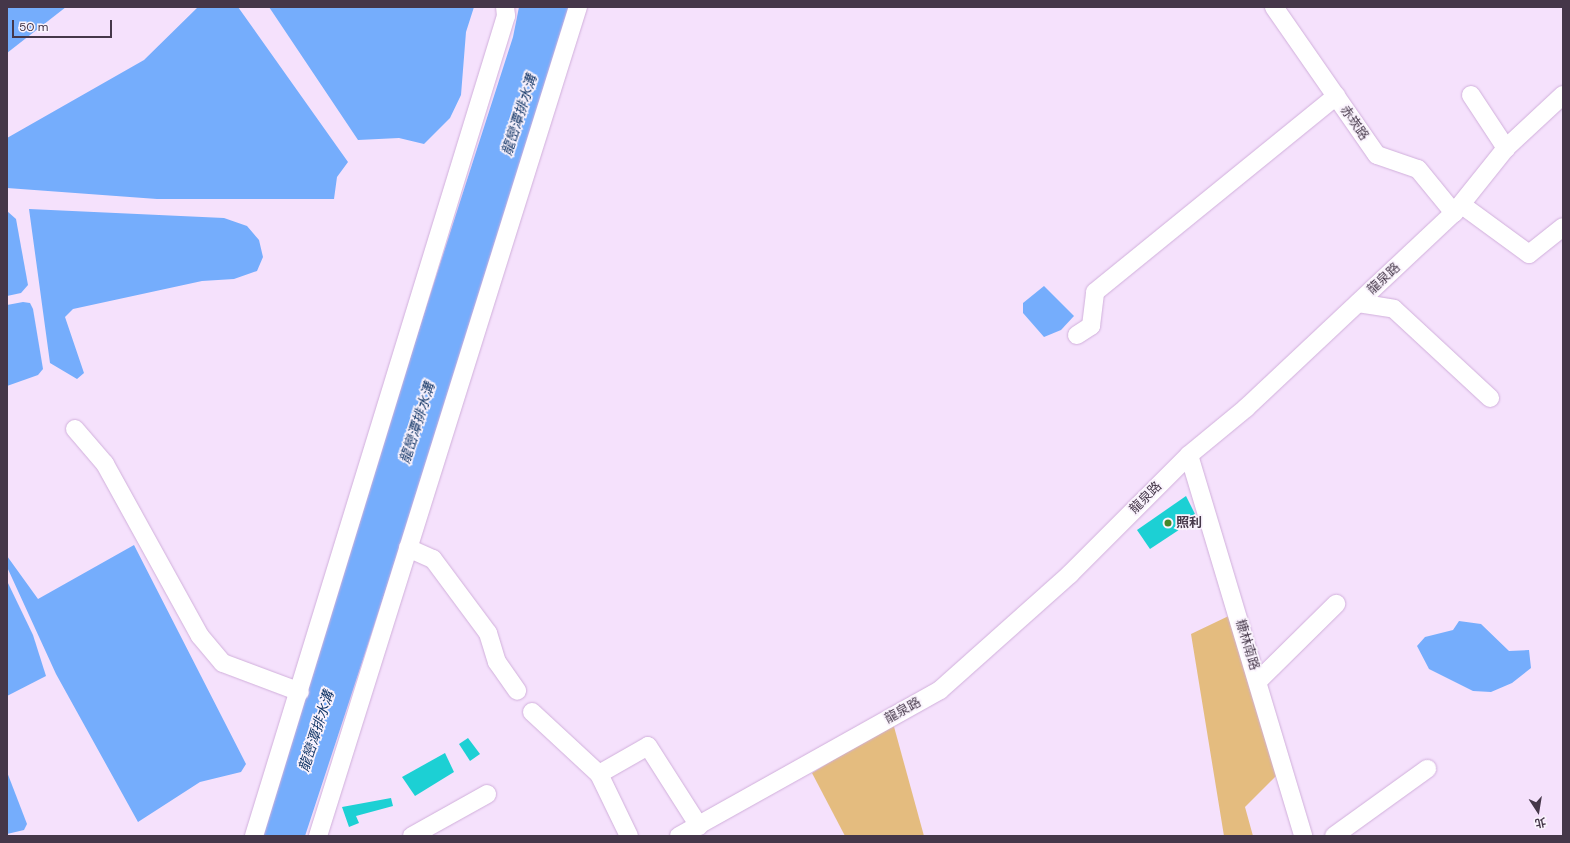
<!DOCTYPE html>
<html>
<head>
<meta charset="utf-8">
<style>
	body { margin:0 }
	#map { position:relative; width:1570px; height:843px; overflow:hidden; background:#f5e1fc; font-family:"DM Sans","Noto Sans TC",sans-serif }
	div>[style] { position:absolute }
	.green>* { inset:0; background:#e4bc7f }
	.water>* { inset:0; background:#75adfc }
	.building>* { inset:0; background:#1cd0d4 }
	.roads { filter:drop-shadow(0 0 1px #d0afdb) drop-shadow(0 0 1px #d0afdb) }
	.minor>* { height:18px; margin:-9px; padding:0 9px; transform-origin:9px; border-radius:9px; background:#fff }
	.dots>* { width:11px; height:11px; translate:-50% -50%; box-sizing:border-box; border:2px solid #faf3fd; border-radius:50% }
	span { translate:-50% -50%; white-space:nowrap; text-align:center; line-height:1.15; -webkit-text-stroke:3.5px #faf3fd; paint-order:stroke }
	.street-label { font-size:13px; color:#453749 }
	.poi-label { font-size:13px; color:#453749; font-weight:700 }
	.left { translate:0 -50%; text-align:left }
	.water-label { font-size:14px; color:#123667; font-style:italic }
	.frame { position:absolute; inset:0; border:8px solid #453749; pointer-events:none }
	.north { position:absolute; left:1518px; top:791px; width:40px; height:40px; -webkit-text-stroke:3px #faf3fd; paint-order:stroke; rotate:168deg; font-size:11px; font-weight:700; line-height:16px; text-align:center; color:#453749 }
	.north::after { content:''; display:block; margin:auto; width:14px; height:18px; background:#453749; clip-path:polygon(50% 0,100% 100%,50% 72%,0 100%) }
	.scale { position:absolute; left:12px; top:20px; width:100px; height:18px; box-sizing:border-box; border:2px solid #453749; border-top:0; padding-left:5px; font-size:12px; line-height:14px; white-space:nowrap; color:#453749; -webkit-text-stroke:3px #faf3fd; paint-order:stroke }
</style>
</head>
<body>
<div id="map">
	<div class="green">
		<i style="clip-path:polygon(1237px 612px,1283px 769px,1245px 807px,1253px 836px,1224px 836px,1191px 634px)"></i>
		<i style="clip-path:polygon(893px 723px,924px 836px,845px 836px,812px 773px)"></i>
	</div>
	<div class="water">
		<i style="clip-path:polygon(7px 7px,66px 7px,7px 53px)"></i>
		<i style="clip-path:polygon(198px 7px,238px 7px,348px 162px,337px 177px,334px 199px,157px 199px,7px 188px,7px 138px,144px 60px)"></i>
		<i style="clip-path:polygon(269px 7px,474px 7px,466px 32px,461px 95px,450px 118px,424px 144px,399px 138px,358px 140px)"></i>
		<i style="clip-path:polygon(519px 7px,572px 7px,559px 63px,305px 836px,256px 836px,513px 37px)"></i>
		<i style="clip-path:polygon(29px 209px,224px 218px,247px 226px,259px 240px,263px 257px,257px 271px,234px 279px,202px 281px,73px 309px,65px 317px,84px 373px,77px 379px,50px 363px)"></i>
		<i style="clip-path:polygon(7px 211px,16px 219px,28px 285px,21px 293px,7px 296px)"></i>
		<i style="clip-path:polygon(1044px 286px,1074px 316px,1061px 330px,1044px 337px,1023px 313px,1023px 303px)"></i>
		<i style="clip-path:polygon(23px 302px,30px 303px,33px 309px,43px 369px,38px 375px,7px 386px,7px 305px)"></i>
		<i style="clip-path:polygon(134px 545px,246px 764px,241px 772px,200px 782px,138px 822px,56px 674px,7px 567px,7px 556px,38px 599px)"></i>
		<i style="clip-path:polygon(7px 581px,33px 635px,46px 676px,7px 696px)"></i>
		<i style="clip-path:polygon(1459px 621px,1481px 624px,1509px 651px,1529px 650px,1531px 668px,1512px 683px,1491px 692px,1473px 691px,1429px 669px,1417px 646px,1425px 637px,1453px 630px)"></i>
		<i style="clip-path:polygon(7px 772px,27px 824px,24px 830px,7px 834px)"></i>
	</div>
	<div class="building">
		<i style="clip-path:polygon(1186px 496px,1197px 518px,1150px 549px,1137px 530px)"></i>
		<i style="clip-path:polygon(468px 738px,480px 754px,470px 761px,459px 744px)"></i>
		<i style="clip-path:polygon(445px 753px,454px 772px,415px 796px,402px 777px)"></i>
		<i style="clip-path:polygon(391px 798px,393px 806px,356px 816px,359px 823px,349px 827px,342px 807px)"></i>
	</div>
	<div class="roads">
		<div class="minor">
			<i style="left:1274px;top:7px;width:180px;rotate:55.2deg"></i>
			<i style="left:1377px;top:155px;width:43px;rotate:18.9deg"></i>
			<i style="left:1418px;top:169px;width:57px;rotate:50.7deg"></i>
			<i style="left:1471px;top:95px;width:64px;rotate:56.6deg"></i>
			<i style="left:1462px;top:205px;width:83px;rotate:36.2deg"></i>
			<i style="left:1529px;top:254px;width:43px;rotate:-38.5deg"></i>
			<i style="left:1358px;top:303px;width:36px;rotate:9deg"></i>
			<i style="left:1394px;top:309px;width:131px;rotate:42.8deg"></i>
			<i style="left:1077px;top:335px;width:17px;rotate:-33deg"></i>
			<i style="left:1091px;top:326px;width:34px;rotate:-83deg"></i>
			<i style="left:1095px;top:292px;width:311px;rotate:-39.1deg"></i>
			<i style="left:75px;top:429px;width:46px;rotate:49.4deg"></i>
			<i style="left:105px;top:464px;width:196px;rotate:61.1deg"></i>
			<i style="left:200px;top:636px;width:35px;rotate:50deg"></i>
			<i style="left:223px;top:663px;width:82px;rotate:20.6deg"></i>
			<i style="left:1189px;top:455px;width:398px;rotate:73.3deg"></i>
			<i style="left:408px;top:548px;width:27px;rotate:24deg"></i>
			<i style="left:433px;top:559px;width:92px;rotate:53.4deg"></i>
			<i style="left:488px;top:633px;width:30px;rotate:73deg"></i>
			<i style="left:497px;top:662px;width:35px;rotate:55deg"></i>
			<i style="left:1258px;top:681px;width:110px;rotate:-44.6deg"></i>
			<i style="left:532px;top:712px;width:91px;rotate:42.8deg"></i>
			<i style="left:599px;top:774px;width:69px;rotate:64.2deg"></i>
			<i style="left:599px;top:774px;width:56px;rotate:-29.7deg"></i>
			<i style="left:648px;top:746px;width:95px;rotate:57.5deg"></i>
			<i style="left:254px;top:836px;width:858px;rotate:-72.92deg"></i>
			<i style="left:506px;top:16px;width:9px;rotate:-96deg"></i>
			<i style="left:318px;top:836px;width:869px;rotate:-72.59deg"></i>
			<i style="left:412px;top:836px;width:86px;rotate:-29.2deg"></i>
			<i style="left:679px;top:836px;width:299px;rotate:-29.2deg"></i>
			<i style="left:940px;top:690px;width:174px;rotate:-41.7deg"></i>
			<i style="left:1070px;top:574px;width:168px;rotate:-45deg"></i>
			<i style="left:1189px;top:455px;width:74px;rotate:-39.5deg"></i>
			<i style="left:1246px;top:408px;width:285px;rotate:-43.2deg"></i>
			<i style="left:1454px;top:213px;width:83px;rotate:-51.3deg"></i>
			<i style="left:1506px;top:148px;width:78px;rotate:-42.9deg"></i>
			<i style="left:1334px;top:836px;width:115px;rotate:-35.8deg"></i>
		</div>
	</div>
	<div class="dots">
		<i style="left:1168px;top:523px;background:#478729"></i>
	</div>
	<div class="street-label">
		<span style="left:1354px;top:123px;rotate:55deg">赤崁路</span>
		<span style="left:1384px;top:279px;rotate:-43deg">龍泉路</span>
		<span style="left:1146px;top:498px;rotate:-45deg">龍泉路</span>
		<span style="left:1247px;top:645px;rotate:73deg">糠林南路</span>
		<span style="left:903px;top:711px;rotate:-29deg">龍泉路</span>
	</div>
	<div class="poi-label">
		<span class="left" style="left:1176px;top:523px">照利</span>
	</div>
	<div class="water-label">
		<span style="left:519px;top:115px;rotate:-72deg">龍巒潭排水溝</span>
		<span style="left:417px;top:423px;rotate:-72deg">龍巒潭排水溝</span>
		<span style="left:316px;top:731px;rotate:-72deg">龍巒潭排水溝</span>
	</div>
	<div class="frame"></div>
	<div class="north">北</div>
	<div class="scale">50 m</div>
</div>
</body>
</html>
